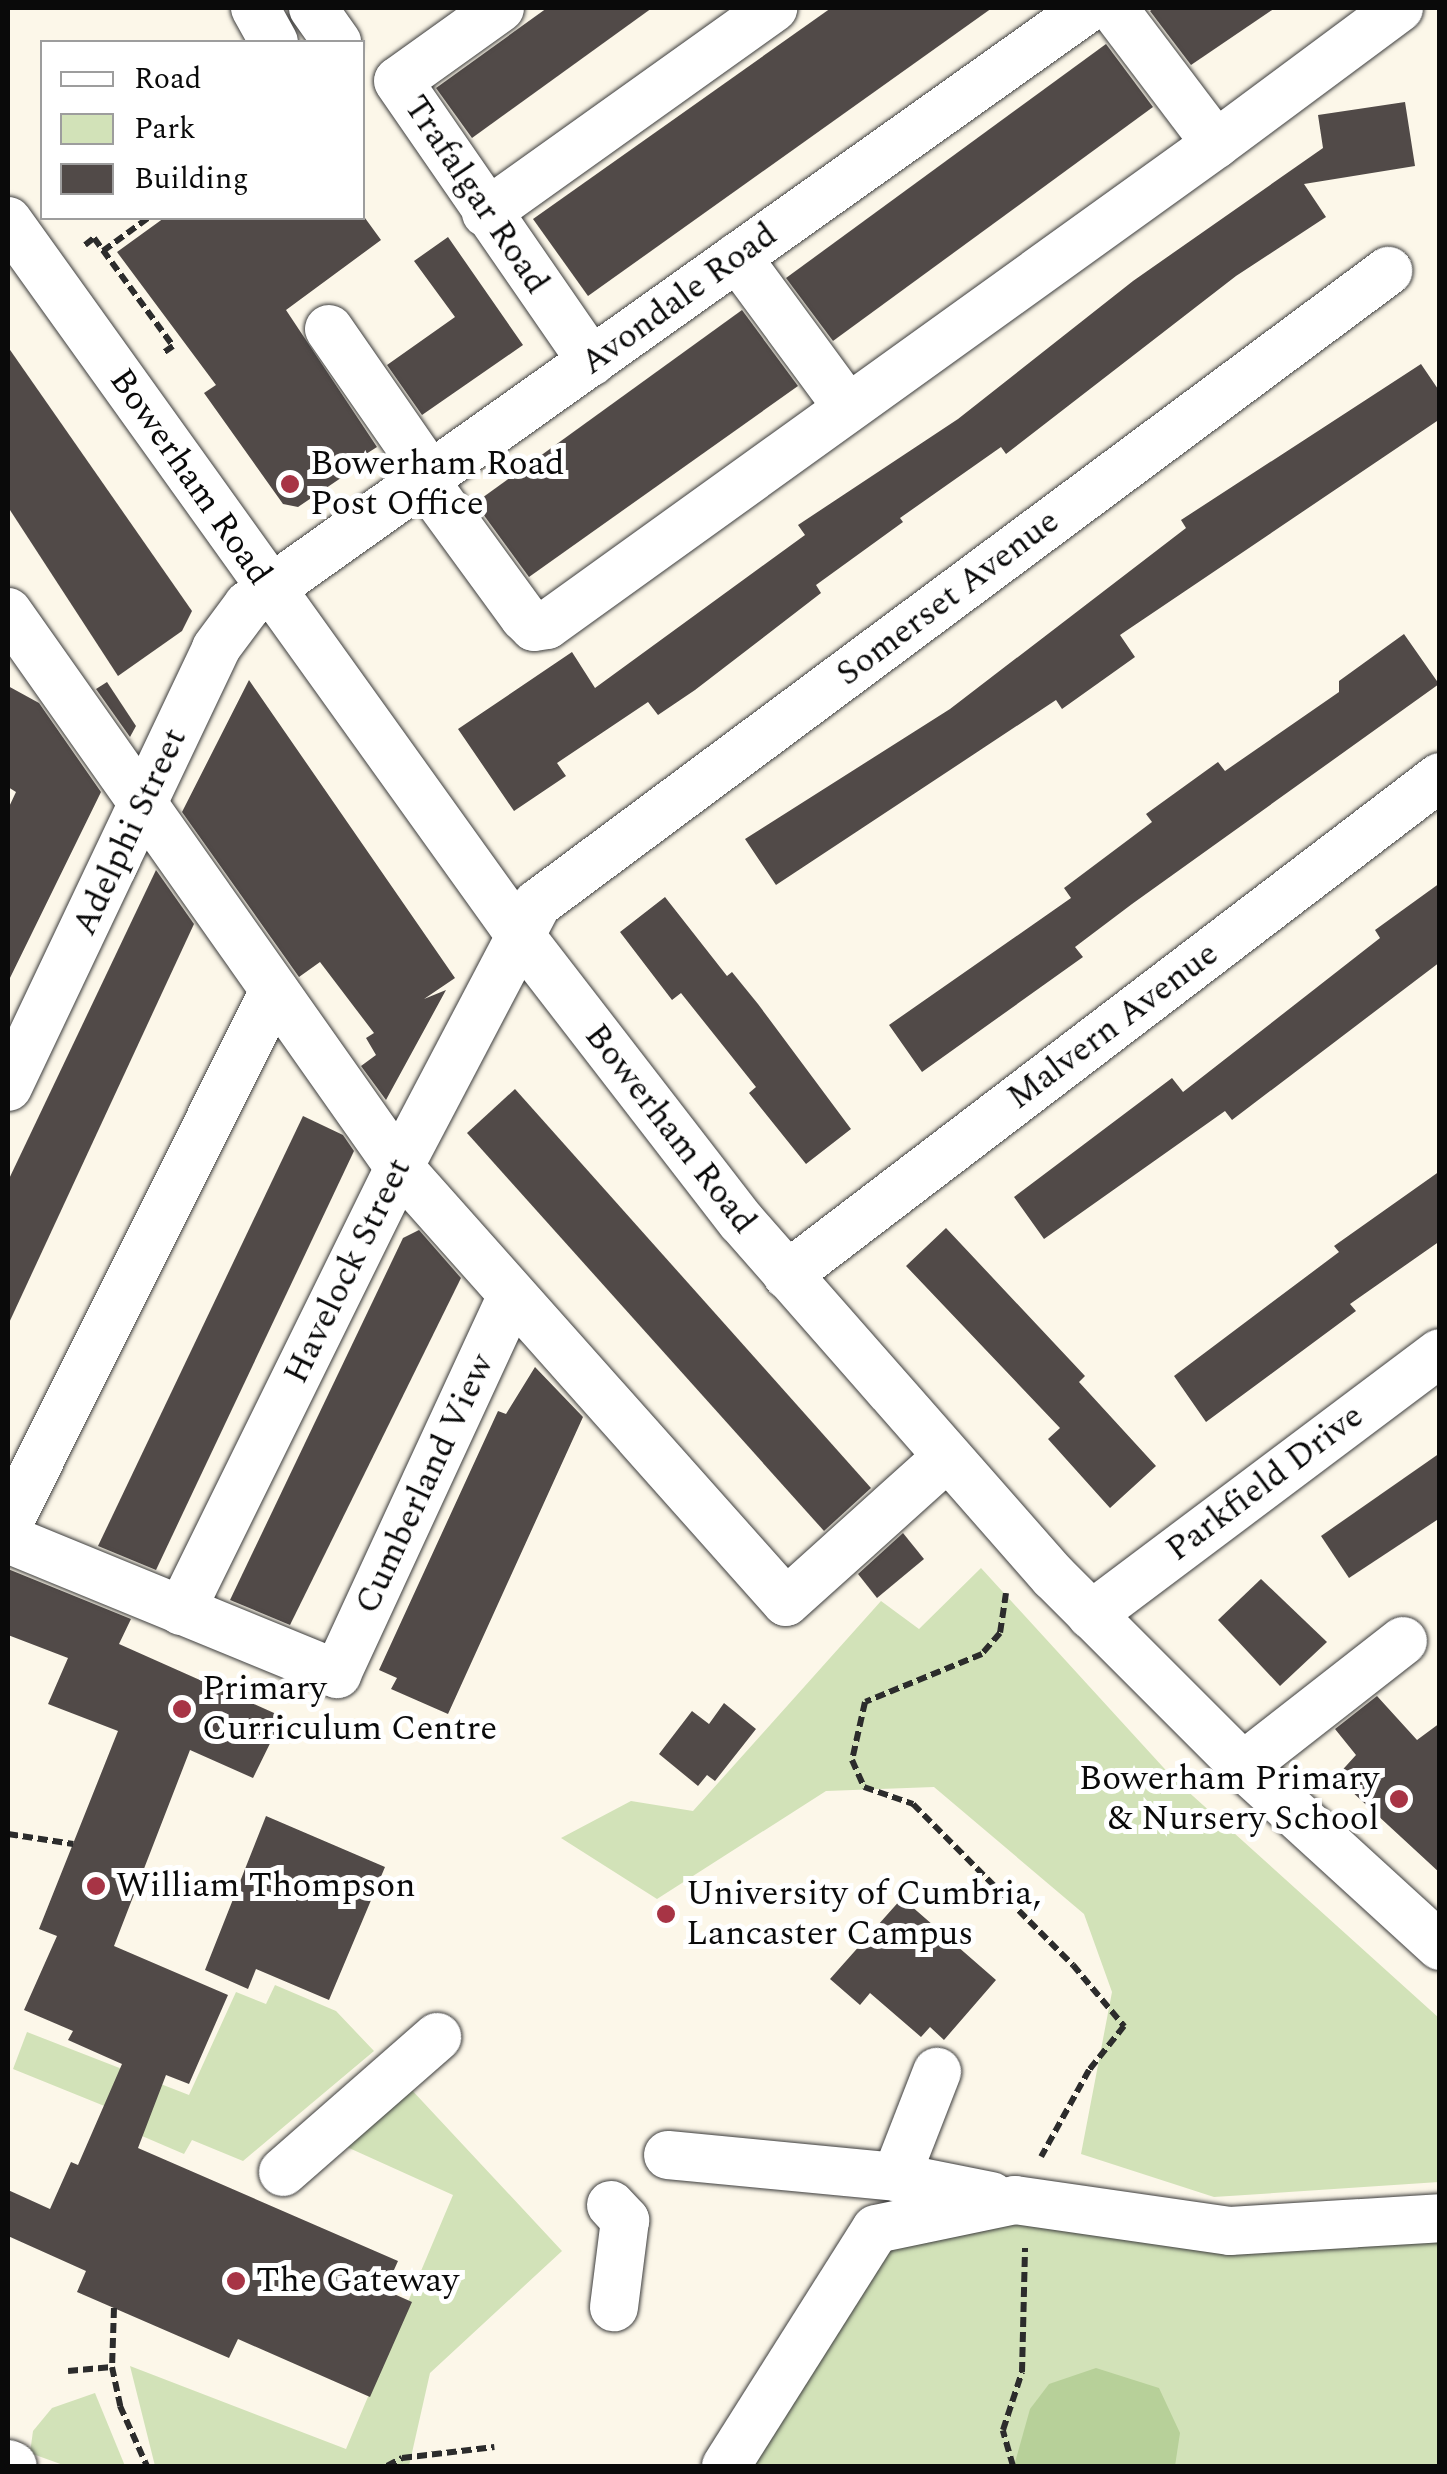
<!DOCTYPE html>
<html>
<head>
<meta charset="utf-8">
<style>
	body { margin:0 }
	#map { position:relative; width:1447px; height:2474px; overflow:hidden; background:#fcf7e9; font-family:Spectral,serif }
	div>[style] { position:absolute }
	.green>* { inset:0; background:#d2e2b8 }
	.forest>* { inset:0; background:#b7d099 }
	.building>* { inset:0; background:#514a48 }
	.path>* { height:6px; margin-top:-3px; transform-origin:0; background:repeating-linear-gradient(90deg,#2c2c2c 0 10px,transparent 0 15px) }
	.roads { filter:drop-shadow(0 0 2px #3d3d3d) drop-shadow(0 0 2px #3d3d3d) }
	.minor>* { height:48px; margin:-24px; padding:0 24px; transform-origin:24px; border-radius:24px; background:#fff }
	.dots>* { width:28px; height:28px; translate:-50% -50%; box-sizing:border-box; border:5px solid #fff; border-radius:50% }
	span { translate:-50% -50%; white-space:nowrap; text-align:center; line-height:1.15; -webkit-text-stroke:10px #fff; paint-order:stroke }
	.street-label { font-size:35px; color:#0a0a0a }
	.poi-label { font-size:35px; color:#0a0a0a }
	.left { translate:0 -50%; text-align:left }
	.right { translate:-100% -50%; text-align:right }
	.frame { position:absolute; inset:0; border:10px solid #0a0a0a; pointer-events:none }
	.legend { position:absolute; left:40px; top:40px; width:325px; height:180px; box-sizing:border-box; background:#fff; border:2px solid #9d9d9d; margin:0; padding:12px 18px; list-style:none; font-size:30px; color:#0a0a0a }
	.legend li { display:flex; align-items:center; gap:20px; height:50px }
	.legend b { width:50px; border:2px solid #9d9d9d }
</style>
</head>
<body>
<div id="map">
	<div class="green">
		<i style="clip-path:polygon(981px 1568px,1173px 1778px,1439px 2018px,1439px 2182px,1214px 2197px,1081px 2154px,1112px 1992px,1084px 1914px,934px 1787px,826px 1791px,657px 1899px,561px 1838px,631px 1801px,693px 1811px,881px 1601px,919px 1629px)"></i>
		<i style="clip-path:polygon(275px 1985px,336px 2011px,374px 2051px,243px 2161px,192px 2140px,184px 2154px,135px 2133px,139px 2120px,13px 2069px,27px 2032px,189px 2095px,236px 1992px,266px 2004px)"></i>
		<i style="clip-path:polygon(409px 2087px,562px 2251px,430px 2373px,409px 2466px,155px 2466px,130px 2366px,346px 2449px,453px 2195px,338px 2143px)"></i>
		<i style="clip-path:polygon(1018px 2216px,1231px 2247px,1439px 2241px,1439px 2466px,741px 2466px,883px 2240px)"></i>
		<i style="clip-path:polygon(95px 2393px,125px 2466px,66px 2466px,30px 2453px,33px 2431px,52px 2408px)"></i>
	</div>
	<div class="forest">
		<i style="clip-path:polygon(1096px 2368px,1159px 2388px,1180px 2433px,1175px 2466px,1014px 2466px,1030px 2409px,1049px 2384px)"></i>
	</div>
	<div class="building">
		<i style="clip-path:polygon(547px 8px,652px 8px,472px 138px,436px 88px)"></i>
		<i style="clip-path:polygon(831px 8px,992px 8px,588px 296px,533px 219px)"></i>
		<i style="clip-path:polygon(1154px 8px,1275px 8px,1191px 65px,1150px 11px)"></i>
		<i style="clip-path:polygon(1106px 44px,1153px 107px,833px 341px,786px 278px)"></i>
		<i style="clip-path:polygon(1405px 102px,1415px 166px,1304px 184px,1326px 217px,1236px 276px,1006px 454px,1001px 447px,900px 518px,903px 522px,816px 585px,821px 593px,695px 690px,658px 715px,648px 702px,557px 763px,566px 776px,514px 811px,458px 729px,572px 652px,595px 688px,805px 535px,798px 525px,958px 419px,1133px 281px,1323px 148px,1318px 115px)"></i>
		<i style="clip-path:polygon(164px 218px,365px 218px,381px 240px,286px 310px,377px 447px,366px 454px,369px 459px,298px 507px,283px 504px,204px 393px,216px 385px,117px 252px)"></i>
		<i style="clip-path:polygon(448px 237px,523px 345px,422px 415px,387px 365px,455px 317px,414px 261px)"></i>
		<i style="clip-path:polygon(742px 310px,798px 386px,529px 577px,475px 503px)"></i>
		<i style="clip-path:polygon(8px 347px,192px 611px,182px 631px,118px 676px,8px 507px)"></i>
		<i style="clip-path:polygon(1421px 364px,1440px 392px,1440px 419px,1120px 635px,1135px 657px,1062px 709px,1056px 700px,776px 885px,745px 839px,950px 709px,1186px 528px,1181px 520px)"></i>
		<i style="clip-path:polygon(1404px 634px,1439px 684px,1132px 904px,1075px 947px,1083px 957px,922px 1072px,889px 1025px,1071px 898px,1064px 888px,1152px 822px,1146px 814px,1218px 762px,1225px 771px,1339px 692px,1339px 681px)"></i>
		<i style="clip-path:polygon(249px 680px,455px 978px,424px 999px,446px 990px,386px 1100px,361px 1066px,376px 1055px,366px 1038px,374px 1033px,320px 962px,299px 977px,182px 812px)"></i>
		<i style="clip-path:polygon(107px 682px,136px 726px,130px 737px,96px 689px)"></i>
		<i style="clip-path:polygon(8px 686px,39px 703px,101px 792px,8px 982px,8px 809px,16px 792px,8px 787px)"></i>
		<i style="clip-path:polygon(156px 870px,194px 924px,8px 1325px,8px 1181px)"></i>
		<i style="clip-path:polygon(1440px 883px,1440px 962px,1232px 1120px,1225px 1111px,1044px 1239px,1014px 1197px,1172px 1078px,1183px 1092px,1380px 938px,1375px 930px)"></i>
		<i style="clip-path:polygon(665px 897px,727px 976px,732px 972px,758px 1004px,851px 1129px,806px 1164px,749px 1093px,756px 1087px,681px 993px,672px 1000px,620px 932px)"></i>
		<i style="clip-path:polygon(515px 1089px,871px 1488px,824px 1531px,467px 1133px)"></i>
		<i style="clip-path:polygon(303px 1116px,343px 1135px,354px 1151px,156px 1570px,98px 1546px)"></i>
		<i style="clip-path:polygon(1440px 1171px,1440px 1241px,1350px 1304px,1356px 1311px,1206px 1422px,1174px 1376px,1339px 1252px,1334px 1246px)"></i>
		<i style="clip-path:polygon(946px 1228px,1085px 1376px,1079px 1382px,1156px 1466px,1110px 1508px,1048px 1439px,1060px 1428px,906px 1266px)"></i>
		<i style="clip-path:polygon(419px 1230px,461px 1278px,290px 1625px,230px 1600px,403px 1238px)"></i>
		<i style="clip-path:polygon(535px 1367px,583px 1417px,448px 1714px,391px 1689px,397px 1678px,379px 1670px,498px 1411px,506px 1414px)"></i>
		<i style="clip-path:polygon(1440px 1453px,1440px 1518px,1349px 1578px,1321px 1536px)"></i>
		<i style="clip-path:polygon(903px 1533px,924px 1559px,877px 1598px,858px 1574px)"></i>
		<i style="clip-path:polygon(8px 1569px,131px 1619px,119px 1644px,283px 1717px,253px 1778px,190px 1750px,114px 1946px,228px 1995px,189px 2084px,166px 2075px,138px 2148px,398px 2261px,385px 2290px,412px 2302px,370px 2397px,238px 2339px,229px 2358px,77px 2292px,86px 2271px,8px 2236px,8px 2190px,50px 2209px,71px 2162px,78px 2165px,122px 2064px,68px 2040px,73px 2031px,24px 2010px,57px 1936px,39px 1929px,118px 1731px,48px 1704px,68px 1658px,8px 1635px)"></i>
		<i style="clip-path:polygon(1261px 1579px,1327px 1642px,1280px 1686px,1218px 1620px)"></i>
		<i style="clip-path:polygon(1377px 1696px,1417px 1740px,1440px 1723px,1440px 1873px,1336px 1777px,1356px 1755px,1335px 1729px)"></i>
		<i style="clip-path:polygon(724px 1703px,756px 1729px,715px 1781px,707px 1775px,698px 1786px,659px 1754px,692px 1711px,709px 1724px)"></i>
		<i style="clip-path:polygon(266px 1816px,385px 1867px,329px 2000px,256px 1969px,248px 1989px,205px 1970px)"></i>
		<i style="clip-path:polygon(902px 1898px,996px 1980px,944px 2040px,930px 2027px,921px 2037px,870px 1993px,860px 2005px,830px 1979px)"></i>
	</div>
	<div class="path">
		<i style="left:85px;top:245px;width:11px;rotate:-38deg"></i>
		<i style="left:94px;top:238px;width:134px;rotate:53.8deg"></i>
		<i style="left:173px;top:346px;width:12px;rotate:145deg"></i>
		<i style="left:103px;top:251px;width:56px;rotate:-36.3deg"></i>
		<i style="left:1006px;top:1593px;width:40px;rotate:98.5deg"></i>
		<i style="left:1000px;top:1633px;width:28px;rotate:131deg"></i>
		<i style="left:982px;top:1654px;width:126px;rotate:157.7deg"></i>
		<i style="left:865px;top:1702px;width:59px;rotate:102.6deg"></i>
		<i style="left:852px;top:1760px;width:30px;rotate:66deg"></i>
		<i style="left:864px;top:1787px;width:52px;rotate:19.1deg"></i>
		<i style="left:913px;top:1804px;width:227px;rotate:45.2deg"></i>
		<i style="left:1073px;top:1965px;width:80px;rotate:50.1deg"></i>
		<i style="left:1124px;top:2026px;width:56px;rotate:128.5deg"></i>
		<i style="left:1089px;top:2070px;width:99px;rotate:118.9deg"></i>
		<i style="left:8px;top:1834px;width:66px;rotate:8.7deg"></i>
		<i style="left:114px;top:2308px;width:59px;rotate:91.9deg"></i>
		<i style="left:112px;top:2367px;width:40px;rotate:78deg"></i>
		<i style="left:120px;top:2406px;width:66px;rotate:65.8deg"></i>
		<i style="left:68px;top:2371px;width:44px;rotate:-5.2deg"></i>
		<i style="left:387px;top:2466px;width:17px;rotate:-28deg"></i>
		<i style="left:402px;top:2458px;width:93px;rotate:-6.8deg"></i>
		<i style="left:1013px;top:2466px;width:37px;rotate:-106deg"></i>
		<i style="left:1003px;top:2430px;width:61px;rotate:-71.9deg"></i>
		<i style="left:1022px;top:2372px;width:124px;rotate:-88.6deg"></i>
	</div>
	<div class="roads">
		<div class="minor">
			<i style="left:255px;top:8px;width:39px;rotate:61deg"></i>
			<i style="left:313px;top:8px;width:42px;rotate:54.8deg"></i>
			<i style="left:500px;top:8px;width:125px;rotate:144.4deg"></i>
			<i style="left:398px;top:81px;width:341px;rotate:55.4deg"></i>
			<i style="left:1216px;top:144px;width:228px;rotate:-36.6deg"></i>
			<i style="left:486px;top:213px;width:353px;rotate:-35.5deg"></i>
			<i style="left:8px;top:221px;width:877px;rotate:54.37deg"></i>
			<i style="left:519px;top:934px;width:363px;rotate:52.3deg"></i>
			<i style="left:741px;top:1221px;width:474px;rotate:48.7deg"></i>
			<i style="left:1054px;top:1577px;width:267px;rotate:45deg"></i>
			<i style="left:1243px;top:1766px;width:267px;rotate:42.4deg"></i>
			<i style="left:737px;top:257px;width:186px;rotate:53.7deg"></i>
			<i style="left:329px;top:329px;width:178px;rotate:55.3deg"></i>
			<i style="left:424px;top:480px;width:170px;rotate:53.9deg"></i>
			<i style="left:524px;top:617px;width:14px;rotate:45deg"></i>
			<i style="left:534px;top:627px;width:13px;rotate:-9deg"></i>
			<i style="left:547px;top:625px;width:824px;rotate:-35.72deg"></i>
			<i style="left:1216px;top:144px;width:171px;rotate:-127.1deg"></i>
			<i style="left:8px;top:612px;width:679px;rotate:54.84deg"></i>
			<i style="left:399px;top:1167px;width:582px;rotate:48.34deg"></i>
			<i style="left:786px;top:1602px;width:215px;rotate:-42deg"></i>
			<i style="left:8px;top:1087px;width:486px;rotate:-64.6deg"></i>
			<i style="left:216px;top:648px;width:54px;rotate:-53.3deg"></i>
			<i style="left:248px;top:605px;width:1031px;rotate:-35.4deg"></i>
			<i style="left:787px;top:1275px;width:821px;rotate:-37.33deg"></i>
			<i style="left:8px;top:1524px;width:596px;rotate:-63.48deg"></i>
			<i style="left:8px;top:1539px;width:356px;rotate:22.3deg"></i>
			<i style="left:337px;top:1674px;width:417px;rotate:-65.2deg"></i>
			<i style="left:181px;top:1611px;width:495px;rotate:-63.8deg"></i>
			<i style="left:399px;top:1167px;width:297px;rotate:-62.3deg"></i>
			<i style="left:537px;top:904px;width:1061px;rotate:-36.64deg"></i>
			<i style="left:1091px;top:1615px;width:436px;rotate:-36.9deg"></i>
			<i style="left:1243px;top:1766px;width:203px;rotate:-38deg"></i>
			<i style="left:668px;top:2155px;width:229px;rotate:5.5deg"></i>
			<i style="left:896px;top:2177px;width:97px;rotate:11.3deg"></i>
			<i style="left:283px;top:2172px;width:205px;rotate:-41.2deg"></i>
			<i style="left:896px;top:2177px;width:113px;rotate:-68.7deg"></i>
			<i style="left:611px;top:2205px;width:21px;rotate:47deg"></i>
			<i style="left:625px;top:2220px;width:88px;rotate:97.2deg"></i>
			<i style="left:8px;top:2464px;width:5px;rotate:22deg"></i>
			<i style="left:726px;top:2466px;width:280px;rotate:-57.7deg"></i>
			<i style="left:876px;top:2229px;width:142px;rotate:-11.8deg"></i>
			<i style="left:1015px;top:2200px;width:217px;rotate:8.2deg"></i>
			<i style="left:1230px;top:2231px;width:210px;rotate:-3.5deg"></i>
		</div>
	</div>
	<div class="dots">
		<i style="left:290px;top:484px;background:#a73445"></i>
		<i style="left:182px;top:1709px;background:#a73445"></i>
		<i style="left:1399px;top:1799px;background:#a73445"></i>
		<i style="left:96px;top:1886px;background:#a73445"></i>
		<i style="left:666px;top:1914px;background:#a73445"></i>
		<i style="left:236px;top:2281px;background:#a73445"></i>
	</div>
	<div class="street-label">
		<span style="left:476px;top:195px;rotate:56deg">Trafalgar Road</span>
		<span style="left:679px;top:299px;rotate:-36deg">Avondale Road</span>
		<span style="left:190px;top:477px;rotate:55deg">Bowerham Road</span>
		<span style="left:948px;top:598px;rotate:-37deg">Somerset Avenue</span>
		<span style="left:130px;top:832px;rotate:-65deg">Adelphi Street</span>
		<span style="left:1113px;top:1026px;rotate:-37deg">Malvern Avenue</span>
		<span style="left:670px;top:1129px;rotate:52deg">Bowerham Road</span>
		<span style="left:348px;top:1271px;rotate:-64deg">Havelock Street</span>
		<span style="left:1265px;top:1483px;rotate:-37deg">Parkfield Drive</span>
		<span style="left:425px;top:1484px;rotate:-65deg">Cumberland View</span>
	</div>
	<div class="poi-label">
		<span class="left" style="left:310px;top:484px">Bowerham Road<br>Post Office</span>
		<span class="left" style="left:202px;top:1709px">Primary<br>Curriculum Centre</span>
		<span class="right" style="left:1379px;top:1799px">Bowerham Primary<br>&amp; Nursery School</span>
		<span class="left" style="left:116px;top:1886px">William Thompson</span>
		<span class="left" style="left:686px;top:1914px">University of Cumbria,<br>Lancaster Campus</span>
		<span class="left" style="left:256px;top:2281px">The Gateway</span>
	</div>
	<div class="frame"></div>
	<ul class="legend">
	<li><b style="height:12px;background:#fff"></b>Road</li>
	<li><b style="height:28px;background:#d2e2b8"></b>Park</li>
	<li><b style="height:28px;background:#514a48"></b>Building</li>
	</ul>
</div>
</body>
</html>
